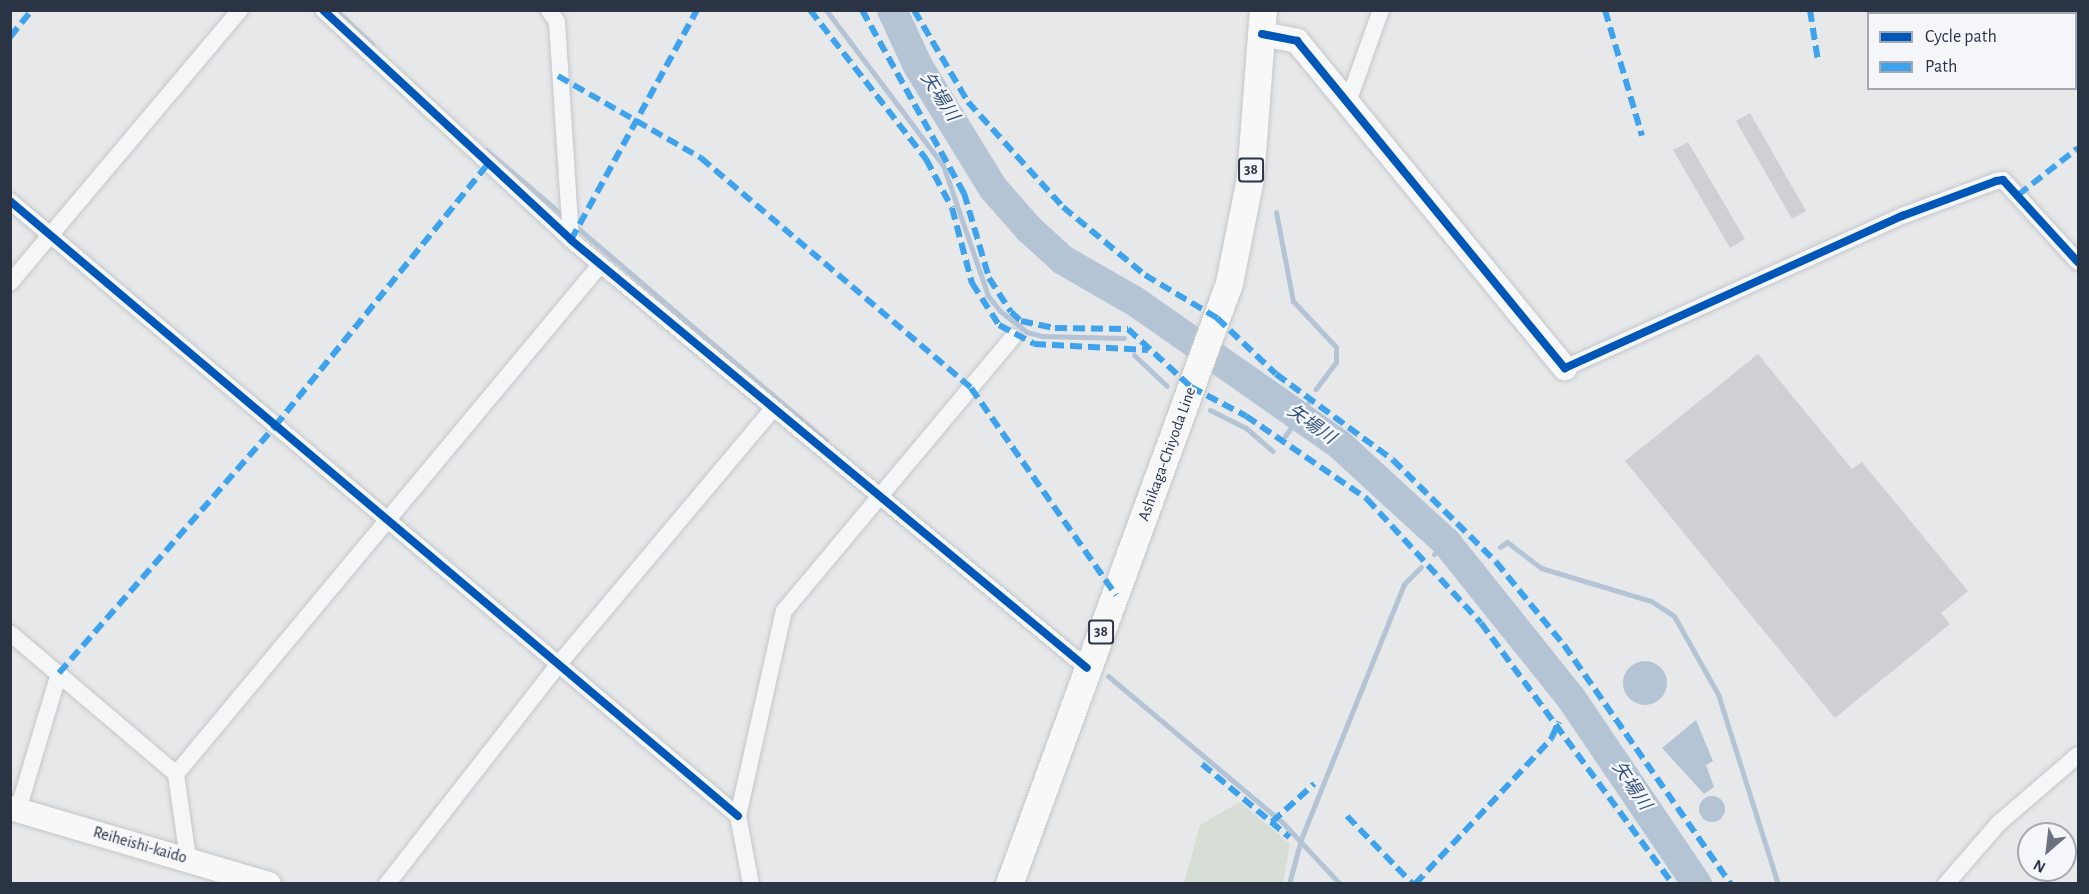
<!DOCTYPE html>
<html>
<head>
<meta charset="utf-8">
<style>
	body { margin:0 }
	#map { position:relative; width:2089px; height:894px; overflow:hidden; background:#e6e8ea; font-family:"Alegreya Sans","Noto Sans JP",sans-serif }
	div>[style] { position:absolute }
	.green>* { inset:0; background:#d6ded6 }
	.water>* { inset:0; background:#b4c4d5 }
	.round { border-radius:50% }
	.stream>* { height:5px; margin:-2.5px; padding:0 2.5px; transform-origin:2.5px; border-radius:2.5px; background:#b4c4d5 }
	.river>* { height:30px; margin:-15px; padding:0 15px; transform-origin:15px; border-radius:15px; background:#b4c4d5 }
	.building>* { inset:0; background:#ced0d3 }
	.roads { filter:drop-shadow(0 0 2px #c4c6c8) drop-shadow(0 0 2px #c4c6c8) }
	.street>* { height:16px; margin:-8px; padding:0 8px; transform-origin:8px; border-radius:8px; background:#f5f6f7 }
	.secondary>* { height:24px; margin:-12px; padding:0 12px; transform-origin:12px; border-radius:12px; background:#f8f8f8 }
	.primary>* { height:27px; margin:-13.5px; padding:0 13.5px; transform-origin:13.5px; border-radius:13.5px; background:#f8f8f8 }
	.quiet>* { height:6px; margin-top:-3px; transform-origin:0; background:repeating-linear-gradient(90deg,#3ea3ec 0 12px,transparent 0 18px) }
	.cycleway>* { height:8px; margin:-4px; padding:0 4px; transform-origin:4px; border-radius:4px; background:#0057b8 }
	span { translate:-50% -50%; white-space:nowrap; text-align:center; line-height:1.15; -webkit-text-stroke:4.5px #f4f6f9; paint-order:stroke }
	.shield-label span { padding:2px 4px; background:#f4f6f9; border:2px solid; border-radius:4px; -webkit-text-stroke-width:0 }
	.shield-label { font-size:15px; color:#2b3445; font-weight:700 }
	.street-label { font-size:16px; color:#2b3445 }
	.water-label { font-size:18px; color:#34527a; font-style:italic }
	.frame { position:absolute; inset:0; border:12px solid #2b3445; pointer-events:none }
	.legend { position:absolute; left:1867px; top:12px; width:210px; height:78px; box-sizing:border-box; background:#f4f6f9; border:2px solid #a4a8b1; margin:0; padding:8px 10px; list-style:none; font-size:18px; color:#2b3445 }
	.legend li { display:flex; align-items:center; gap:12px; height:30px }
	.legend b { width:30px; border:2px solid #a4a8b1 }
	.north { position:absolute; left:2017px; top:822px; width:60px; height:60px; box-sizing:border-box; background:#f4f6f9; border:2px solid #a4a8b1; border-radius:50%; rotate:208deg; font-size:16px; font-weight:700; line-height:24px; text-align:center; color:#2b3445 }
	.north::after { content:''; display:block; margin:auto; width:21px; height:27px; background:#6c737f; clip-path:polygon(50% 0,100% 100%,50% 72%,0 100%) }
</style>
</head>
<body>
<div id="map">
	<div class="green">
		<i style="clip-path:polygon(1240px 802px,1290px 844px,1283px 883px,1184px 883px,1200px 825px)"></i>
	</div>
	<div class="water">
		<i class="round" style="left:1623px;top:661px;width:44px;height:44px"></i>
		<i style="clip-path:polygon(1696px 720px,1713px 761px,1706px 765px,1714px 787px,1704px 794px,1662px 748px)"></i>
		<i class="round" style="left:1699px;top:796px;width:26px;height:26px"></i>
	</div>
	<div class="stream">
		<i style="left:336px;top:10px;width:50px;rotate:43.4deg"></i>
		<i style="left:826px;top:10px;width:194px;rotate:53deg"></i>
		<i style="left:943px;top:165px;width:139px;rotate:71deg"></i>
		<i style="left:988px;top:296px;width:19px;rotate:51deg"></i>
		<i style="left:1000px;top:311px;width:34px;rotate:38deg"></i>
		<i style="left:1027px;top:332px;width:16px;rotate:15deg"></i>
		<i style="left:1042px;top:336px;width:82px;rotate:1.4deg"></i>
		<i style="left:486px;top:150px;width:105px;rotate:40.4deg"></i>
		<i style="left:1276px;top:212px;width:91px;rotate:79.2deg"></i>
		<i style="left:1293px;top:301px;width:63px;rotate:46.9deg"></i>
		<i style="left:1336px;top:347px;width:15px;rotate:90deg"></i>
		<i style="left:1336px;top:362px;width:34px;rotate:127deg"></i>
		<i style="left:573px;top:224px;width:333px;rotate:40.6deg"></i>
		<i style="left:1134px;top:355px;width:45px;rotate:43.2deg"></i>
		<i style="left:1210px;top:410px;width:40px;rotate:26.6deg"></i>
		<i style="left:1246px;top:428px;width:35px;rotate:41deg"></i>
		<i style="left:1285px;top:436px;width:40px;rotate:-55.1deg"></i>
		<i style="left:1500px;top:547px;width:9px;rotate:-36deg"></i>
		<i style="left:1507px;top:542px;width:43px;rotate:37.4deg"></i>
		<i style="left:1541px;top:568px;width:115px;rotate:16.7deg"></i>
		<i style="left:1651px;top:601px;width:27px;rotate:33deg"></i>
		<i style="left:1674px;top:616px;width:90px;rotate:60.6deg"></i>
		<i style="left:1718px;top:694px;width:199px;rotate:72.5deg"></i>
		<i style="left:1434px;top:554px;width:17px;rotate:-45deg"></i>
		<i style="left:1471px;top:573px;width:13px;rotate:-42deg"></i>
		<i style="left:1108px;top:676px;width:229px;rotate:40deg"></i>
		<i style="left:1283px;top:823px;width:83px;rotate:46.9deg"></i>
		<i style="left:1289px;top:884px;width:47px;rotate:-75.1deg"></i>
		<i style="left:1301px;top:839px;width:275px;rotate:-68deg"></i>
		<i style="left:1404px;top:584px;width:24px;rotate:-45deg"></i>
	</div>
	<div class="river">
		<i style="left:892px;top:10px;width:62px;rotate:65.1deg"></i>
		<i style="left:918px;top:66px;width:143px;rotate:58.4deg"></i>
		<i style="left:993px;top:188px;width:55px;rotate:48.7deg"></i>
		<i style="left:1029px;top:229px;width:46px;rotate:42.4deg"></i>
		<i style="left:1063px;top:260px;width:84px;rotate:29.9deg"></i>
		<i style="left:1136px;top:302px;width:249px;rotate:35deg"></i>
		<i style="left:1340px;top:445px;width:144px;rotate:42.5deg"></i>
		<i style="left:1446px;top:542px;width:200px;rotate:51.3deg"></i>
		<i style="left:1571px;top:698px;width:225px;rotate:55.9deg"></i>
	</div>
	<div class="building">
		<i style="clip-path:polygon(1750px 113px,1806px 211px,1792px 219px,1736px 121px)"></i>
		<i style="clip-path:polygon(1688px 142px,1745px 239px,1730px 248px,1673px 150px)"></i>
		<i style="clip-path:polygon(1758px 354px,1852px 469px,1862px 462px,1968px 591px,1941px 613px,1950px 624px,1835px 718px,1625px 461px)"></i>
	</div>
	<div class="roads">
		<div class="street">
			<i style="left:323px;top:10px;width:338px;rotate:42.8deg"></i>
			<i style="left:571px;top:240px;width:670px;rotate:39.67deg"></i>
			<i style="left:549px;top:10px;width:14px;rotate:56deg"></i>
			<i style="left:557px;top:22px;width:218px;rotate:86.3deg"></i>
			<i style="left:1348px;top:102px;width:98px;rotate:-70.3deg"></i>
			<i style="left:10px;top:201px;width:953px;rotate:40.19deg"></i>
			<i style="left:10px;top:283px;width:357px;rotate:-49.9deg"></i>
			<i style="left:1565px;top:368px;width:370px;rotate:-24.3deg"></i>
			<i style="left:1902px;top:216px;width:100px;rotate:-20.4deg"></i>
			<i style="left:1996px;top:181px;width:7px;rotate:-8deg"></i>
			<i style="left:2003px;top:180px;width:111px;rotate:47.6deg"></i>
			<i style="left:10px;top:633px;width:218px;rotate:40.3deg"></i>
			<i style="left:176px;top:774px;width:85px;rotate:81.9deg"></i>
			<i style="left:176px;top:774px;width:662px;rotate:-50.21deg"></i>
			<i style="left:18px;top:810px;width:143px;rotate:-73.3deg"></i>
			<i style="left:387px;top:884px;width:278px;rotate:-52deg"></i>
			<i style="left:558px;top:665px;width:334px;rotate:-50deg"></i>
			<i style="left:751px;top:884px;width:69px;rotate:-100.8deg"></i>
			<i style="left:738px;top:816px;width:210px;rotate:-77.4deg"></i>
			<i style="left:784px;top:611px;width:357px;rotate:-50.1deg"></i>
			<i style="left:1946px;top:884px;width:81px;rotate:-49deg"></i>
			<i style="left:1999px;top:823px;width:104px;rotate:-40.7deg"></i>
		</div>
		<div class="secondary">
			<i style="left:1262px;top:34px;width:36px;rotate:11deg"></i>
			<i style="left:1297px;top:41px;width:423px;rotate:50.7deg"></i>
			<i style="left:10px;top:808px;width:270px;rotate:16.4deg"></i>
		</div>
		<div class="primary">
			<i style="left:1009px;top:884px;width:640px;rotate:-69.89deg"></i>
			<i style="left:1229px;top:283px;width:107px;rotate:-78.7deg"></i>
			<i style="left:1250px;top:178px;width:169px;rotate:-85.6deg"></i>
		</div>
	</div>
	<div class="quiet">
		<i style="left:810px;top:10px;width:189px;rotate:52.1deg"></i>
		<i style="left:926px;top:159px;width:55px;rotate:62deg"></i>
		<i style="left:952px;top:208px;width:78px;rotate:75.1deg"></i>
		<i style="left:972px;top:283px;width:50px;rotate:57.3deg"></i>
		<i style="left:999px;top:325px;width:40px;rotate:28deg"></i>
		<i style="left:1034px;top:344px;width:114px;rotate:3deg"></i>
		<i style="left:862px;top:10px;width:210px;rotate:60.9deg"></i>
		<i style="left:964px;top:193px;width:89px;rotate:73.6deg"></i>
		<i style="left:989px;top:278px;width:40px;rotate:57.1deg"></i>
		<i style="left:1011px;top:312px;width:13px;rotate:42deg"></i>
		<i style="left:1021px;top:321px;width:35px;rotate:12deg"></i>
		<i style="left:1055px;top:328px;width:73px;rotate:0.8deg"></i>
		<i style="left:1128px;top:329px;width:86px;rotate:42.6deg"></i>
		<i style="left:1191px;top:387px;width:62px;rotate:27.8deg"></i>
		<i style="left:1246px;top:416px;width:147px;rotate:34.4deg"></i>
		<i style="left:1367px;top:499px;width:168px;rotate:47.4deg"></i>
		<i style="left:1481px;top:623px;width:324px;rotate:53.7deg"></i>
		<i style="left:914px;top:10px;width:107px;rotate:59.6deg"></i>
		<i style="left:968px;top:102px;width:142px;rotate:47.9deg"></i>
		<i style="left:1063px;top:207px;width:107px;rotate:39.7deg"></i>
		<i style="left:1145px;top:275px;width:84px;rotate:30.8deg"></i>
		<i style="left:1217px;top:318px;width:81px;rotate:43.5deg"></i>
		<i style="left:1276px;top:374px;width:145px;rotate:36.3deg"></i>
		<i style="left:1393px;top:460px;width:145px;rotate:44.7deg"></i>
		<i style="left:1496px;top:562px;width:107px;rotate:50.7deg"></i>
		<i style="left:1564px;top:645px;width:292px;rotate:55.1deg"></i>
		<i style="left:1605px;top:10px;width:131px;rotate:73.6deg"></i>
		<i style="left:1810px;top:10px;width:52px;rotate:81.1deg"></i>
		<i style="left:10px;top:37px;width:35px;rotate:-51deg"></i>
		<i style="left:558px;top:76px;width:165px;rotate:29.8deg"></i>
		<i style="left:701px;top:158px;width:355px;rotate:40.4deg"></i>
		<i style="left:971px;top:388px;width:253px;rotate:55deg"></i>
		<i style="left:2018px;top:195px;width:76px;rotate:-38.1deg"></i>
		<i style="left:571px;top:240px;width:262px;rotate:-61.3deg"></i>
		<i style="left:59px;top:673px;width:328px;rotate:-48.8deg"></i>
		<i style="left:275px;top:426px;width:338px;rotate:-50.9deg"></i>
		<i style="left:1202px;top:764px;width:114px;rotate:40deg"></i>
		<i style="left:1347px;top:816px;width:95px;rotate:45.9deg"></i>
		<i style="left:1272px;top:822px;width:57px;rotate:-42.1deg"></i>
		<i style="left:1415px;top:884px;width:199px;rotate:-46.8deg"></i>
		<i style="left:1551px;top:739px;width:19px;rotate:-65deg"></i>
	</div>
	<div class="cycleway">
		<i style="left:323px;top:10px;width:338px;rotate:42.8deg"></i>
		<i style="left:571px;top:240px;width:670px;rotate:39.67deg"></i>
		<i style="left:1262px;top:34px;width:36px;rotate:11deg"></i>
		<i style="left:1297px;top:41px;width:423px;rotate:50.7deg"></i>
		<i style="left:1565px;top:368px;width:370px;rotate:-24.3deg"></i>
		<i style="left:1902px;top:216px;width:100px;rotate:-20.4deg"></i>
		<i style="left:1996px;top:181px;width:7px;rotate:-8deg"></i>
		<i style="left:2003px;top:180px;width:111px;rotate:47.6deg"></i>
		<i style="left:10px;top:201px;width:953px;rotate:40.19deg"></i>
	</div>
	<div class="shield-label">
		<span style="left:1251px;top:170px">38</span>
		<span style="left:1101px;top:632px">38</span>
	</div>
	<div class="street-label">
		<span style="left:1167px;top:454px;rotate:-70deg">Ashikaga-Chiyoda Line</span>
		<span style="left:140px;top:845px;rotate:16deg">Reiheishi-kaido</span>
	</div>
	<div class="water-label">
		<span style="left:939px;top:97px;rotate:57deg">矢場川</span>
		<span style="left:1311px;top:425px;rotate:35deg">矢場川</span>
		<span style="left:1631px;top:786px;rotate:56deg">矢場川</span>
	</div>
	<div class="frame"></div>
	<ul class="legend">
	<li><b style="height:8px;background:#0057b8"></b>Cycle path</li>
	<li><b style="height:8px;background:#3ea3ec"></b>Path</li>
	</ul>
	<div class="north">N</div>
</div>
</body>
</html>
